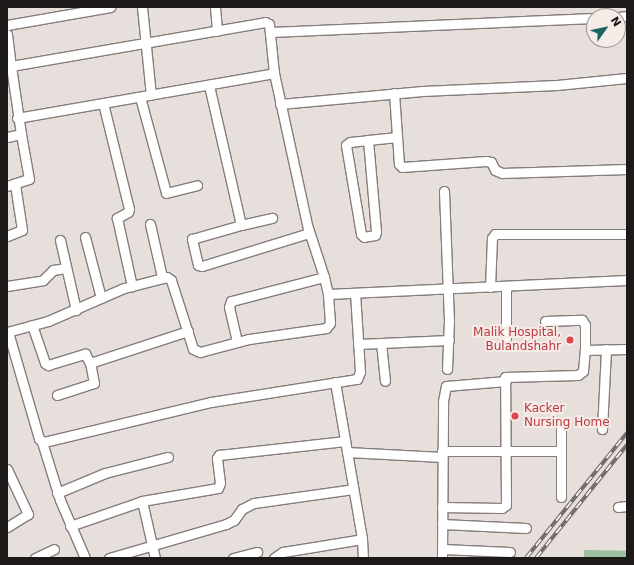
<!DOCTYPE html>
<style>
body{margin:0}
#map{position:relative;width:634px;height:565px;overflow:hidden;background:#e7dfdb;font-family:"DejaVu Sans",sans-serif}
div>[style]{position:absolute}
.green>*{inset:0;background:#9cbfa1;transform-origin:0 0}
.roads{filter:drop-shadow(1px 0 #857d7a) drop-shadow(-1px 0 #857d7a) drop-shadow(0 1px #857d7a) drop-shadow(0 -1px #857d7a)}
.minor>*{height:9px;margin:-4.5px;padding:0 4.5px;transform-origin:4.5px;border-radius:4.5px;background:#fff}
.rail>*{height:4px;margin-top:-2px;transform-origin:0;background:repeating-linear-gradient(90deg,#f5ece8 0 8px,#696462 0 16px);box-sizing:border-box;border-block:1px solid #696462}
.dots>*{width:11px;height:11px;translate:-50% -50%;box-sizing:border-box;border:2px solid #f5ece8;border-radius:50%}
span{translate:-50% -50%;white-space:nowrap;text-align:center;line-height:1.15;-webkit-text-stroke:4px #f5ece8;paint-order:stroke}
.health-label{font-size:12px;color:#be3a42}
.right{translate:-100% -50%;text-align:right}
.left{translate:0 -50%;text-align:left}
.frame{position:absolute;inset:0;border:8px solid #1c1918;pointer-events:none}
.north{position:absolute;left:586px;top:8px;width:40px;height:40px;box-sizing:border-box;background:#f5ece8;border:1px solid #9e9895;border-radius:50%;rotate:57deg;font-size:11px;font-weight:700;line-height:16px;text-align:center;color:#1c1918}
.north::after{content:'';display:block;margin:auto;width:14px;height:18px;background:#1a655d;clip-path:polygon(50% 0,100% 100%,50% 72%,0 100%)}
</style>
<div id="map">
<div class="green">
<i style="left:584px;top:550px;width:43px;height:8px;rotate:1deg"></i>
</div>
<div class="roads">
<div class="minor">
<i style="left:142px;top:7px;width:88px;rotate:84.2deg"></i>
<i style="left:215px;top:7px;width:24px;rotate:85deg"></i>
<i style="left:618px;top:17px;width:9px;rotate:-6deg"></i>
<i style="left:7px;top:25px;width:105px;rotate:-9.9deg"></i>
<i style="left:271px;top:32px;width:323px;rotate:-2.5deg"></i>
<i style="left:7px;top:34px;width:32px;rotate:83deg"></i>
<i style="left:11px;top:66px;width:258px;rotate:-9.8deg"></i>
<i style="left:265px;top:22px;width:4px;rotate:27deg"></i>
<i style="left:269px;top:24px;width:49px;rotate:84.2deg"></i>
<i style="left:274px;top:73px;width:164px;rotate:77.7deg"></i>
<i style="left:309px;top:233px;width:112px;rotate:162.9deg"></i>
<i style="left:202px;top:266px;width:4px;rotate:-166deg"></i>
<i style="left:198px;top:265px;width:27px;rotate:-103deg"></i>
<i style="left:192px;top:239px;width:51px;rotate:-15.9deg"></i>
<i style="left:241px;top:225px;width:144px;rotate:-102.9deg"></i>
<i style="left:394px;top:93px;width:71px;rotate:86deg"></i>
<i style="left:399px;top:164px;width:4px;rotate:45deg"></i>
<i style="left:402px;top:167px;width:84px;rotate:-4.1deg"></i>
<i style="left:486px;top:161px;width:5px;rotate:11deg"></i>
<i style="left:491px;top:162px;width:9px;rotate:63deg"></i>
<i style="left:495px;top:170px;width:8px;rotate:23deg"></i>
<i style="left:502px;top:173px;width:125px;rotate:-1.8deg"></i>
<i style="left:140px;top:97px;width:99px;rotate:74.8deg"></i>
<i style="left:166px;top:193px;width:32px;rotate:-14deg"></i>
<i style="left:103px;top:103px;width:109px;rotate:76.2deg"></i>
<i style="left:129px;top:209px;width:3px;rotate:108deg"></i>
<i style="left:128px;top:212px;width:13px;rotate:151deg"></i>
<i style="left:117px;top:218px;width:70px;rotate:77.6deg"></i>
<i style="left:280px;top:104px;width:143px;rotate:-5.2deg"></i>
<i style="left:422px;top:91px;width:135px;rotate:-2.5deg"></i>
<i style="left:557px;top:85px;width:70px;rotate:-5.7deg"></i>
<i style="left:17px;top:118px;width:261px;rotate:-9.9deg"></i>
<i style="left:7px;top:137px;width:14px;rotate:-12deg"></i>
<i style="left:21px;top:134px;width:69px;rotate:-98.4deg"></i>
<i style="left:368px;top:140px;width:92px;rotate:85deg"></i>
<i style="left:376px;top:232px;width:3px;rotate:108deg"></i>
<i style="left:375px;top:235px;width:11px;rotate:170deg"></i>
<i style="left:364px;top:237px;width:4px;rotate:-135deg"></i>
<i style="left:361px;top:234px;width:90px;rotate:-99.6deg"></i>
<i style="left:346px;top:145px;width:5px;rotate:-37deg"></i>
<i style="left:350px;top:142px;width:18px;rotate:-6deg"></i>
<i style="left:368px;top:140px;width:29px;rotate:-6deg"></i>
<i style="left:7px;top:186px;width:23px;rotate:-18deg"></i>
<i style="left:29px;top:179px;width:46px;rotate:-100.1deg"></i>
<i style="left:444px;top:191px;width:129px;rotate:87.8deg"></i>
<i style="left:449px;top:320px;width:49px;rotate:92.3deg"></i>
<i style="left:150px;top:224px;width:54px;rotate:77.2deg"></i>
<i style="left:241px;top:225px;width:32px;rotate:-13deg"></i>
<i style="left:308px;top:228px;width:52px;rotate:71.9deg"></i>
<i style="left:7px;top:236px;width:16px;rotate:-22deg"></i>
<i style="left:22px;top:230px;width:47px;rotate:-98.7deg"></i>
<i style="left:85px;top:237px;width:63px;rotate:75.3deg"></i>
<i style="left:60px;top:240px;width:72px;rotate:77.1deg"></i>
<i style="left:7px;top:286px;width:36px;rotate:-9deg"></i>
<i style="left:43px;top:280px;width:14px;rotate:-45deg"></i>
<i style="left:53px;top:270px;width:13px;rotate:-9deg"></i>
<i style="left:506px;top:286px;width:53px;rotate:90deg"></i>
<i style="left:490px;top:287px;width:49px;rotate:-87.7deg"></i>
<i style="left:492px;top:238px;width:5px;rotate:-53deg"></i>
<i style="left:495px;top:234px;width:132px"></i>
<i style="left:328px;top:294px;width:299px;rotate:-2.7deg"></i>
<i style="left:545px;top:321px;width:37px;rotate:-2deg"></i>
<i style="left:582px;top:320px;width:6px;rotate:59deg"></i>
<i style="left:585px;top:325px;width:25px;rotate:90deg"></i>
<i style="left:32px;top:325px;width:40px;rotate:71.1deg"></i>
<i style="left:45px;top:363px;width:4px;rotate:34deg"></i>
<i style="left:48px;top:365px;width:39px;rotate:-17deg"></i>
<i style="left:85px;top:354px;width:10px;rotate:61deg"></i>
<i style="left:90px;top:363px;width:103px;rotate:-18.1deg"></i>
<i style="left:7px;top:332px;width:42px;rotate:-15deg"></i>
<i style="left:48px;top:321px;width:83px;rotate:-23.5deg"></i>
<i style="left:124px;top:288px;width:44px;rotate:-14.3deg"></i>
<i style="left:167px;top:277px;width:5px;rotate:37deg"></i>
<i style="left:171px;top:280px;width:72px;rotate:72.3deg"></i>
<i style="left:193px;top:349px;width:8px;rotate:23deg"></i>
<i style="left:200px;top:352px;width:51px;rotate:-14.9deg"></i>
<i style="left:249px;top:339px;width:78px;rotate:-8.1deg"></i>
<i style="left:326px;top:328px;width:6px;rotate:-51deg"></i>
<i style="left:330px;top:323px;width:29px;rotate:-94deg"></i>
<i style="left:328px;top:294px;width:17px;rotate:-103deg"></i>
<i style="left:324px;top:277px;width:96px;rotate:165.5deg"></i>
<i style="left:231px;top:301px;width:6px;rotate:108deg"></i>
<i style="left:229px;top:307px;width:36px;rotate:77deg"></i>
<i style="left:8px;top:332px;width:111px;rotate:73.8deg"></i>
<i style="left:39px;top:439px;width:6px;rotate:31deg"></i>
<i style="left:44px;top:442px;width:172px;rotate:-13.5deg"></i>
<i style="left:211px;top:402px;width:148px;rotate:-9deg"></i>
<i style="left:357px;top:379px;width:8px;rotate:-67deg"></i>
<i style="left:360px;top:372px;width:79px;rotate:-93.6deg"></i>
<i style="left:381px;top:343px;width:38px;rotate:84deg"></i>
<i style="left:358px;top:344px;width:91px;rotate:-2.5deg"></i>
<i style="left:335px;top:382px;width:159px;rotate:80.2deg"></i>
<i style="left:362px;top:539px;width:19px;rotate:87deg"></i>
<i style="left:57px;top:395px;width:39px;rotate:-18deg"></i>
<i style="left:94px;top:383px;width:20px;rotate:-101deg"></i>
<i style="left:602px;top:429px;width:80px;rotate:-87.1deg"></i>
<i style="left:42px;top:442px;width:61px;rotate:72.8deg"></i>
<i style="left:60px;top:500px;width:63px;rotate:66.7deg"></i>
<i style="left:442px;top:451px;width:119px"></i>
<i style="left:561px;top:451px;width:26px;rotate:-90deg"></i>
<i style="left:561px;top:451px;width:46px;rotate:90deg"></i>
<i style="left:347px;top:452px;width:95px;rotate:3deg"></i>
<i style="left:7px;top:469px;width:50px;rotate:65deg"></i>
<i style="left:28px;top:514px;width:25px;rotate:148deg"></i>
<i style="left:57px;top:493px;width:52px;rotate:-22.6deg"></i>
<i style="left:105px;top:473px;width:65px;rotate:-14.3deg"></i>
<i style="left:142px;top:501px;width:58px;rotate:77.2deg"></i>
<i style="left:442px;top:507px;width:60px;rotate:1deg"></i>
<i style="left:502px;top:508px;width:5px;rotate:-37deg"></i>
<i style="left:506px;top:505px;width:128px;rotate:-90.4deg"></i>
<i style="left:505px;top:377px;width:73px;rotate:-1.6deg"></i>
<i style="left:578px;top:375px;width:6px;rotate:-39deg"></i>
<i style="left:583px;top:371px;width:21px;rotate:-85deg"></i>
<i style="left:585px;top:350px;width:42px;rotate:-1.4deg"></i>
<i style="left:618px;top:507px;width:9px;rotate:-6deg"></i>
<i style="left:442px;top:524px;width:84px;rotate:2.7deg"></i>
<i style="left:70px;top:526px;width:76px;rotate:-19.1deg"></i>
<i style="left:142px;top:501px;width:77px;rotate:-9.7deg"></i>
<i style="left:218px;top:488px;width:5px;rotate:-68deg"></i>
<i style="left:220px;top:483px;width:25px;rotate:-97deg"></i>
<i style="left:217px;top:458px;width:4px;rotate:-56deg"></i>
<i style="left:219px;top:455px;width:127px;rotate:-6.3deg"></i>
<i style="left:442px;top:549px;width:68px;rotate:2.5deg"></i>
<i style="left:35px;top:558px;width:21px;rotate:-25deg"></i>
<i style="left:109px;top:558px;width:122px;rotate:-16.2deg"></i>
<i style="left:226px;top:524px;width:9px;rotate:-27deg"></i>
<i style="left:234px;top:520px;width:14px;rotate:-54deg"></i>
<i style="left:242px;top:509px;width:13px;rotate:-27deg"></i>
<i style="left:254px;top:503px;width:100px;rotate:-8deg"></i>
<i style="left:233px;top:558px;width:25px;rotate:-14deg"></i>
<i style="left:274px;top:558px;width:11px;rotate:-34deg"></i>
<i style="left:283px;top:552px;width:80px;rotate:-9.3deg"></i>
<i style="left:442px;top:558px;width:157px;rotate:-89.6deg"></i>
<i style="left:443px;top:401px;width:15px;rotate:-79deg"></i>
<i style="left:446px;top:386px;width:60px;rotate:-4.8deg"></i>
</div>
</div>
<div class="rail">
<i style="left:526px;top:558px;width:161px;rotate:-51.1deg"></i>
<i style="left:536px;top:558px;width:145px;rotate:-51.2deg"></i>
</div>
<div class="dots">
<i style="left:570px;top:340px;background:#e0444e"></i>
<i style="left:515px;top:416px;background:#e0444e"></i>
</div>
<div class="health-label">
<span class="right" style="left:561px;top:340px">Malik Hospital,<br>Bulandshahr</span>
<span class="left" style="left:524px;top:416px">Kacker<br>Nursing Home</span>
</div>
<div class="frame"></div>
<div class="north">N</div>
</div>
